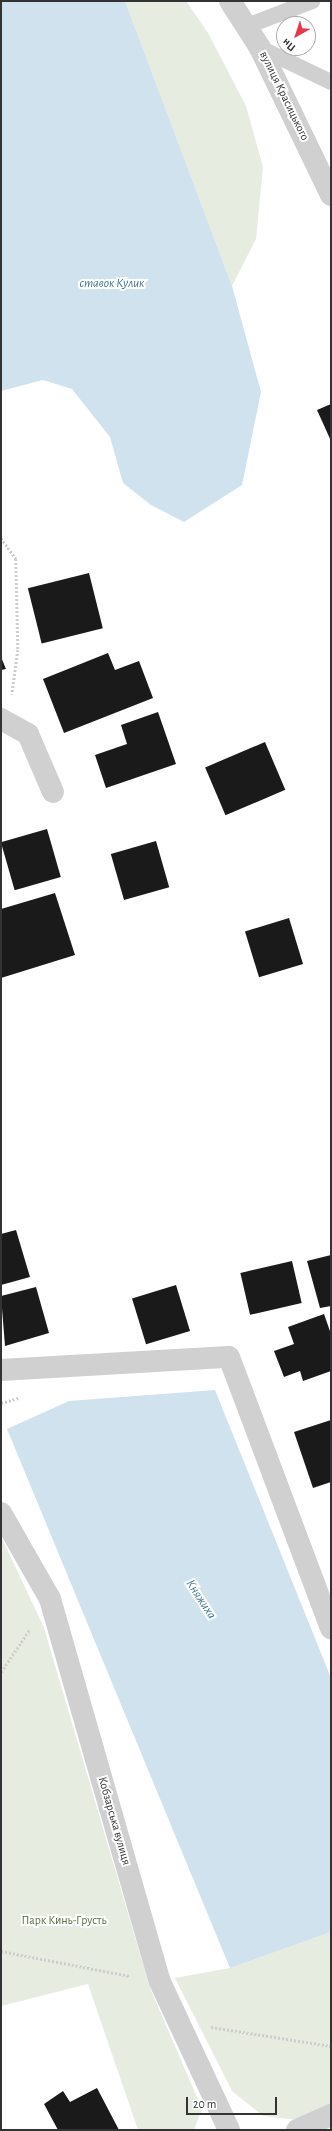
<!DOCTYPE html>
<meta charset="utf-8">
<style>
body{margin:0}
#map{position:relative;width:332px;height:2131px;overflow:hidden;background:#fff;font-family:"Alegreya Sans",sans-serif}
div>[style]{position:absolute}
.green>*{inset:0;background:#e6ecdf}
.water>*{inset:0;background:#cfe2ee}
.building>*{inset:0;background:#1a1a1a;transform-origin:0 0}
.path>*{height:2.5px;margin-top:-1.25px;transform-origin:0;background:repeating-linear-gradient(90deg,#cdcdcd 0 2px,transparent 0 4px)}
.service>*{height:16px;margin:-8px;padding:0 8px;transform-origin:8px;border-radius:8px;background:#d0d0d0}
.minor>*{height:22px;margin:-11px;padding:0 11px;transform-origin:11px;border-radius:11px;background:#d0d0d0}
span{translate:-50% -50%;white-space:nowrap;text-align:center;line-height:1.15;-webkit-text-stroke:4px #fff;paint-order:stroke}
.street-label{font-size:12px;color:#333}
.park-label{font-size:12px;color:#56703f}
.water-label{font-size:13px;color:#3f7597;font-style:italic}
.frame{position:absolute;inset:0;border:2px solid #333;pointer-events:none}
.north{position:absolute;left:276px;top:16px;width:40px;height:40px;box-sizing:border-box;background:#fff;border:1px solid #adadad;border-radius:50%;rotate:219deg;font-size:11px;font-weight:700;line-height:16px;text-align:center;color:#333}
.north::after{content:'';display:block;margin:auto;width:14px;height:18px;background:#e63946;clip-path:polygon(50% 0,100% 100%,50% 72%,0 100%)}
.scale{position:absolute;left:186px;top:2097px;width:91px;height:18px;box-sizing:border-box;border:2px solid #333;border-top:0;padding-left:5px;font-size:12px;line-height:14px;white-space:nowrap;color:#333;-webkit-text-stroke:3px #fff;paint-order:stroke}
</style>
<div id="map">
<div class="green">
<i style="clip-path:polygon(125px 1px,186px 1px,208px 33px,246px 106px,263px 167px,256px 239px,232px 286px)"></i>
<i style="clip-path:polygon(1px 1536px,44px 1628px,150px 1988px,202px 2109px,194px 2130px,138px 2130px,88px 1984px,1px 2006px)"></i>
<i style="clip-path:polygon(331px 1932px,331px 2105px,297px 2120px,263px 2116px,232px 2091px,175px 1978px,230px 1968px)"></i>
</div>
<div class="water">
<i style="clip-path:polygon(1px 1px,125px 1px,232px 286px,261px 392px,242px 485px,184px 522px,151px 505px,123px 483px,110px 437px,72px 389px,43px 380px,1px 391px)"></i>
<i style="clip-path:polygon(215px 1390px,331px 1678px,331px 1932px,230px 1968px,7px 1429px,69px 1401px)"></i>
</div>
<div class="building">
<i style="clip-path:polygon(331px 404px,331px 441px,317px 410px)"></i>
<i style="left:89px;top:573px;width:57px;height:63px;rotate:76deg"></i>
<i style="clip-path:polygon(108px 653px,115px 670px,139px 661px,153px 698px,64px 733px,43px 679px)"></i>
<i style="clip-path:polygon(1px 657px,6px 669px,1px 670px)"></i>
<i style="clip-path:polygon(158px 712px,176px 764px,106px 788px,95px 755px,127px 744px,121px 725px)"></i>
<i style="left:265px;top:742px;width:52px;height:65px;rotate:67deg"></i>
<i style="left:47px;top:829px;width:50px;height:48px;rotate:74deg"></i>
<i style="left:156px;top:841px;width:48px;height:47px;rotate:74deg"></i>
<i style="clip-path:polygon(55px 893px,75px 955px,1px 978px,1px 909px)"></i>
<i style="left:289px;top:918px;width:48px;height:46px;rotate:73deg"></i>
<i style="clip-path:polygon(16px 1230px,30px 1277px,1px 1285px,1px 1234px)"></i>
<i style="clip-path:polygon(331px 1255px,331px 1306px,320px 1308px,307px 1261px)"></i>
<i style="left:292px;top:1261px;width:43px;height:53px;rotate:77deg"></i>
<i style="left:176px;top:1285px;width:48px;height:46px;rotate:73deg"></i>
<i style="clip-path:polygon(36px 1287px,49px 1333px,5px 1346px,1px 1296px)"></i>
<i style="clip-path:polygon(324px 1314px,331px 1334px,331px 1371px,303px 1381px,300px 1371px,284px 1377px,274px 1351px,294px 1344px,288px 1327px)"></i>
<i style="clip-path:polygon(331px 1420px,331px 1482px,313px 1488px,294px 1432px)"></i>
<i style="clip-path:polygon(97px 2088px,119px 2130px,58px 2130px,44px 2104px,63px 2091px,70px 2102px)"></i>
</div>
<div class="path">
<i style="left:1px;top:538px;width:26px;rotate:54deg"></i>
<i style="left:16px;top:559px;width:91px;rotate:88.7deg"></i>
<i style="left:18px;top:650px;width:45px;rotate:97.6deg"></i>
<i style="left:1px;top:1403px;width:18px;rotate:-16deg"></i>
<i style="left:1px;top:1672px;width:52px;rotate:-56deg"></i>
<i style="left:1px;top:1951px;width:131px;rotate:11deg"></i>
<i style="left:211px;top:2027px;width:121px;rotate:9deg"></i>
</div>
<div class="service">
<i style="left:247px;top:26px;width:70px;rotate:-21deg"></i>
<i style="left:260px;top:48px;width:79px;rotate:25.6deg"></i>
</div>
<div class="minor">
<i style="left:230px;top:1px;width:56px;rotate:57.4deg"></i>
<i style="left:260px;top:48px;width:163px;rotate:64.2deg"></i>
<i style="left:1px;top:719px;width:31px;rotate:29deg"></i>
<i style="left:28px;top:734px;width:63px;rotate:66.7deg"></i>
<i style="left:1px;top:1370px;width:228px;rotate:-3.3deg"></i>
<i style="left:229px;top:1357px;width:290px;rotate:69.4deg"></i>
<i style="left:1px;top:1513px;width:99px;rotate:60.3deg"></i>
<i style="left:50px;top:1599px;width:398px;rotate:74deg"></i>
<i style="left:160px;top:1982px;width:163px;rotate:65deg"></i>
<i style="left:297px;top:2130px;width:37px;rotate:-24deg"></i>
</div>
<div class="street-label">
<span style="left:284px;top:96px;rotate:64deg">вулиця Красицького</span>
<span style="left:114px;top:1821px;rotate:74deg">Кобзарська вулиця</span>
</div>
<div class="park-label">
<span style="left:64px;top:1921px">Парк Кинь-Грусть</span>
</div>
<div class="water-label">
<span style="left:112px;top:284px">ставок Кулик</span>
<span style="left:200px;top:1600px;rotate:57deg">Княжиха</span>
</div>
<div class="frame"></div>
<div class="north">Пн</div>
<div class="scale">20 m</div>
</div>
